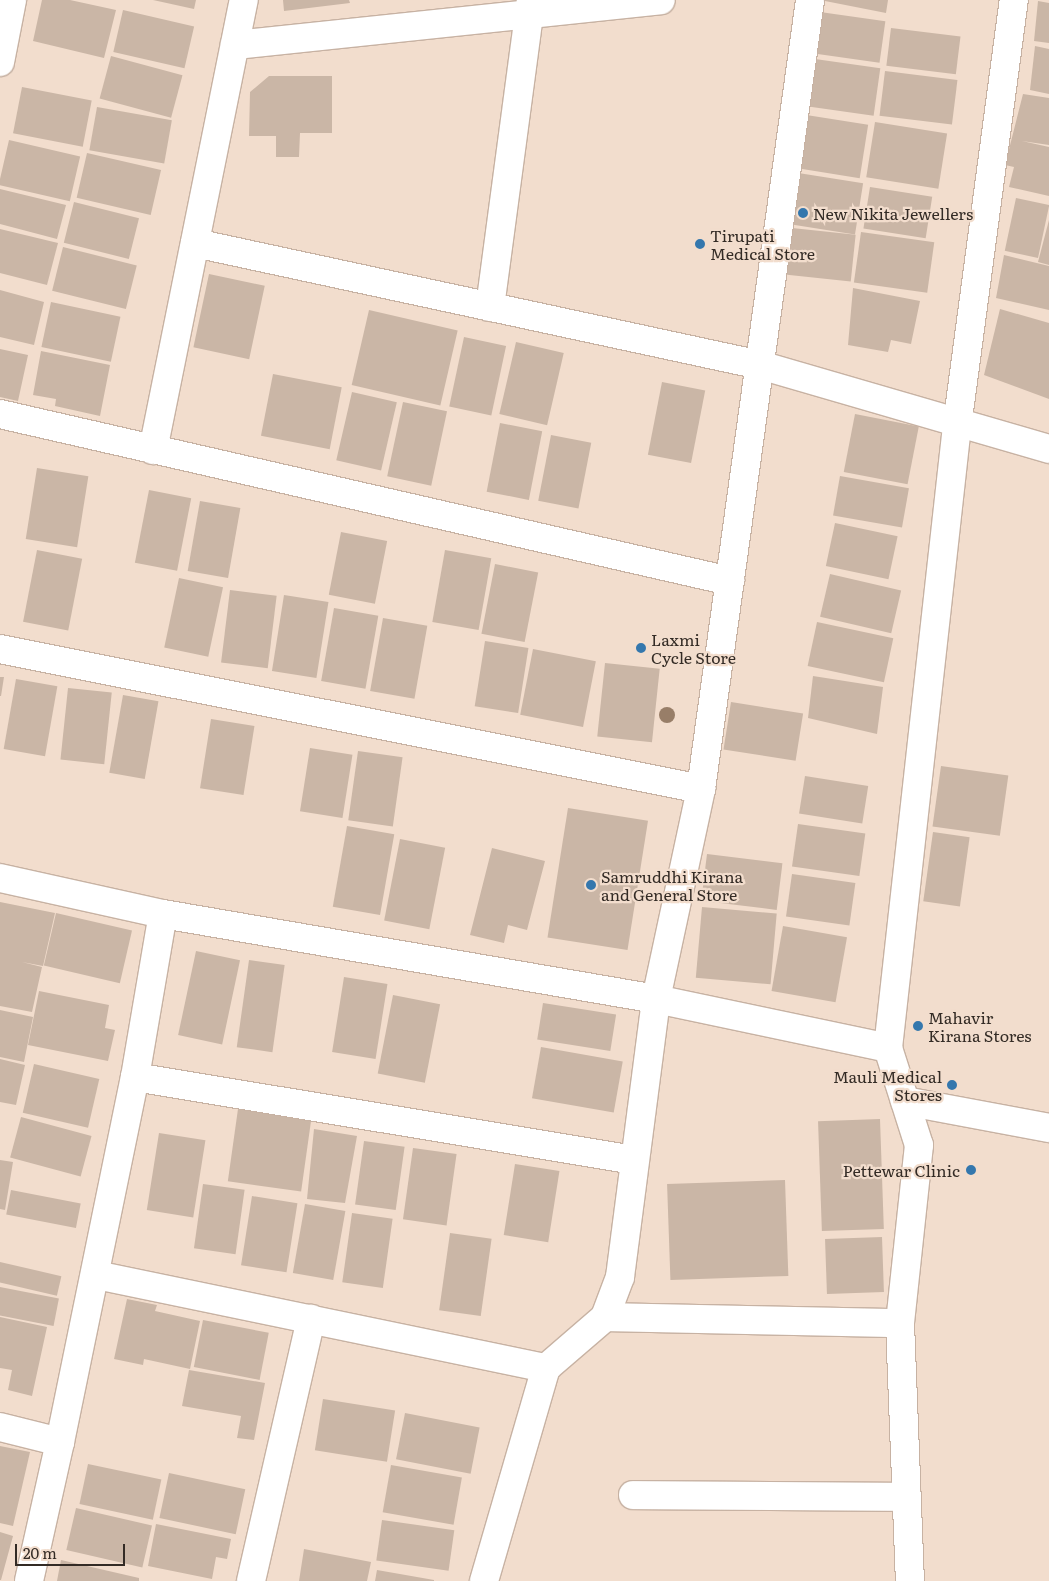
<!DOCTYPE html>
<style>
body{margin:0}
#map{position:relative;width:1049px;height:1581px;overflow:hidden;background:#f2ddcd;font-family:Literata,serif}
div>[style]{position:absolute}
.building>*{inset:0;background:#cab6a6;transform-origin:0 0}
.roads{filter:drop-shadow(1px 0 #c7b2a3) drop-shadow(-1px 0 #c7b2a3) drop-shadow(0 1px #c7b2a3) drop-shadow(0 -1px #c7b2a3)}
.minor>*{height:28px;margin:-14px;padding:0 14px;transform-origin:14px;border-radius:14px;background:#fff}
.trees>*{width:16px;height:16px;margin:-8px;border-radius:50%;background:#987e68}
.dots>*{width:14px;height:14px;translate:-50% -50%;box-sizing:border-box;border:2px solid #f2ddcd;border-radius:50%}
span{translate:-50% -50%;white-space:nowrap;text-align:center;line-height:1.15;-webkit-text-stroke:4.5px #f2ddcd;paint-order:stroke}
.poi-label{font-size:16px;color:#332b25}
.left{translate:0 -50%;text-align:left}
.right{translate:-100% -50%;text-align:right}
.scale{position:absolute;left:15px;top:1544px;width:110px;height:22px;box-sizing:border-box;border:2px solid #332b25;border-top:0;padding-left:6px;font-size:15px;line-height:18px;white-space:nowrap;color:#332b25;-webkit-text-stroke:4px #f2ddcd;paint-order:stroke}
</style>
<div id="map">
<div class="building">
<i style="clip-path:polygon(42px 0,70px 0,116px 10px,104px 58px,33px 41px)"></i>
<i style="clip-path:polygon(153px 0,196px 0,194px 9px)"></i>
<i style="clip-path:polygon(283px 0,349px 0,350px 3px,284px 11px)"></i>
<i style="clip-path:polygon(820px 0,888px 0,886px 13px)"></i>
<i style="clip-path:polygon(1038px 1px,1049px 3px,1049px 43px,1034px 41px)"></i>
<i style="left:123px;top:10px;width:73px;height:43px;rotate:13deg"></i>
<i style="left:820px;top:12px;width:66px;height:42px;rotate:8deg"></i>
<i style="left:891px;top:28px;width:70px;height:38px;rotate:7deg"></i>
<i style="clip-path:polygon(1035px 46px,1049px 49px,1049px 94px,1030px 90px)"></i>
<i style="left:111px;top:56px;width:74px;height:44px;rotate:15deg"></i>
<i style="left:808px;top:58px;width:73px;height:48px;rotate:8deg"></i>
<i style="left:885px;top:71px;width:73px;height:45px;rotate:7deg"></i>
<i style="clip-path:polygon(269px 76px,332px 76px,332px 133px,300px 133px,299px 157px,276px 157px,276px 136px,249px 136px,250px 92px)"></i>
<i style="left:22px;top:87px;width:71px;height:47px;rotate:11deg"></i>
<i style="clip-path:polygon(1023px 94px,1049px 98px,1049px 145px,1022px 141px,1049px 147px,1049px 196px,1009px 187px,1014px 167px,1005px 165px)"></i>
<i style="left:97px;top:107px;width:76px;height:44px;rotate:10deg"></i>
<i style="left:800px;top:114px;width:69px;height:54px;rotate:9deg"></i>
<i style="left:875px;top:122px;width:73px;height:56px;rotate:9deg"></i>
<i style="left:9px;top:140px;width:73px;height:46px;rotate:13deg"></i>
<i style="left:87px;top:153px;width:76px;height:46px;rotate:13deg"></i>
<i style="left:792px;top:172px;width:72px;height:52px;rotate:9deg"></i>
<i style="left:870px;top:187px;width:63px;height:42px;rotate:9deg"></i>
<i style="clip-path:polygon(0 189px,66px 205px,57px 239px,0 224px)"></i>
<i style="left:1016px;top:198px;width:34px;height:54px;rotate:12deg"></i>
<i style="left:74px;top:202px;width:67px;height:42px;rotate:14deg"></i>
<i style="clip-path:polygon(1049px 220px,1049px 265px,1038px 262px)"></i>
<i style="left:792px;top:228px;width:64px;height:47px;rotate:6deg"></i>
<i style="clip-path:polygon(0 229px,58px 243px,47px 285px,0 273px)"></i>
<i style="left:861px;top:232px;width:74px;height:51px;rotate:8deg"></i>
<i style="left:63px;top:247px;width:76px;height:45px;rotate:14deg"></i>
<i style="clip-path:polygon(1004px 255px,1049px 266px,1049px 310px,996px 298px)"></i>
<i style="left:209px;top:274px;width:57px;height:75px;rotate:12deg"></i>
<i style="clip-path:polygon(853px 288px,920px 301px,911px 344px,891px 340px,888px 352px,848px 345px)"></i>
<i style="clip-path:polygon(0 290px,44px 302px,34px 345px,0 337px)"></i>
<i style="left:51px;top:302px;width:71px;height:46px;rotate:12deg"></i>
<i style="clip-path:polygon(1000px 309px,1049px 323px,1049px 399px,984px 375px)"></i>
<i style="left:369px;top:310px;width:91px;height:77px;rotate:13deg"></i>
<i style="left:464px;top:337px;width:43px;height:71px;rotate:12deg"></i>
<i style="left:516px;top:342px;width:49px;height:74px;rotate:13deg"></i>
<i style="clip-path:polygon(0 349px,28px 355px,18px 401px,0 397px)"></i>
<i style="clip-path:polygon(41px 351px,110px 365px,100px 416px,55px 406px,56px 399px,33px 395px)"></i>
<i style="left:273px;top:374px;width:70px;height:63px;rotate:11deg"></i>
<i style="left:662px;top:382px;width:44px;height:74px;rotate:11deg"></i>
<i style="left:352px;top:392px;width:46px;height:70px;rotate:13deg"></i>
<i style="left:403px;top:402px;width:45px;height:76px;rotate:12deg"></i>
<i style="left:855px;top:414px;width:65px;height:59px;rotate:11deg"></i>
<i style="left:500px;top:423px;width:43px;height:70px;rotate:11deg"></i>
<i style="left:551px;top:435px;width:41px;height:67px;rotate:11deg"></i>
<i style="left:37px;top:468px;width:52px;height:72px;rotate:9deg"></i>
<i style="left:840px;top:476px;width:70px;height:40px;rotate:10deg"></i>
<i style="left:149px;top:490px;width:43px;height:74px;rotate:11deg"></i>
<i style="left:200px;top:501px;width:41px;height:71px;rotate:10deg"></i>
<i style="left:835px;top:523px;width:64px;height:44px;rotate:12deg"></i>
<i style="left:341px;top:532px;width:47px;height:64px;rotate:11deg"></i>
<i style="left:37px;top:550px;width:46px;height:73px;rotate:11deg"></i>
<i style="left:445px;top:550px;width:47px;height:73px;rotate:10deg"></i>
<i style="left:495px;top:564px;width:44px;height:71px;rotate:11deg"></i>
<i style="left:830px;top:574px;width:73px;height:44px;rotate:13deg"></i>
<i style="left:179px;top:578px;width:45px;height:71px;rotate:12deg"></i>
<i style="left:230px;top:590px;width:47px;height:73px;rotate:7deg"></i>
<i style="left:284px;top:595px;width:45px;height:77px;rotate:9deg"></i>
<i style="left:334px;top:608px;width:45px;height:74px;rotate:10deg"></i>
<i style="left:383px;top:618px;width:45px;height:74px;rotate:10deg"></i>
<i style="left:817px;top:622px;width:78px;height:45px;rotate:12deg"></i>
<i style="left:485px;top:641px;width:44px;height:66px;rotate:9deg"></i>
<i style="left:533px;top:649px;width:64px;height:67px;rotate:11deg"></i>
<i style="left:605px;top:663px;width:55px;height:74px;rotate:6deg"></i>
<i style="clip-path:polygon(813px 676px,883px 687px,877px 734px,808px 718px)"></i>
<i style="clip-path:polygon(0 677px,4px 677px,1px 696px,0 696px)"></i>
<i style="left:16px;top:679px;width:42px;height:71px;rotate:10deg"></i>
<i style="left:68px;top:688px;width:44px;height:72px;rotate:6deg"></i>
<i style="left:123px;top:695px;width:36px;height:79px;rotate:10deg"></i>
<i style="left:731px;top:702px;width:73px;height:48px;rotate:9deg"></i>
<i style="left:211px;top:719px;width:44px;height:70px;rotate:9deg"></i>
<i style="left:310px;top:748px;width:43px;height:64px;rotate:9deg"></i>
<i style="left:358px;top:751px;width:45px;height:70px;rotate:8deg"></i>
<i style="left:941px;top:766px;width:68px;height:61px;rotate:8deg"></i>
<i style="left:805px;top:776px;width:64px;height:38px;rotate:9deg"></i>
<i style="left:568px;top:808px;width:81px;height:131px;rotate:9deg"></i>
<i style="left:798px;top:824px;width:68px;height:43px;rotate:8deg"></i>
<i style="left:347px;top:826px;width:48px;height:82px;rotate:10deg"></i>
<i style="left:933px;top:832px;width:37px;height:70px;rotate:8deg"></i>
<i style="left:400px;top:839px;width:46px;height:83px;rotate:11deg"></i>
<i style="clip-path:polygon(492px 848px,545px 861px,527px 930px,508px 925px,504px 943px,470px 935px)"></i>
<i style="left:707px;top:854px;width:76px;height:47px;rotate:7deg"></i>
<i style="left:792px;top:874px;width:64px;height:43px;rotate:8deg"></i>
<i style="clip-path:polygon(0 902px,55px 913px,43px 966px,22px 962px,42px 967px,32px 1012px,0 1006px)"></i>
<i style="left:702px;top:907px;width:75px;height:71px;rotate:5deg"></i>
<i style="left:56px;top:913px;width:78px;height:54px;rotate:13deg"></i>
<i style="left:783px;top:926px;width:65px;height:66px;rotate:10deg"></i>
<i style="left:196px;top:951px;width:45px;height:86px;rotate:12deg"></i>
<i style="left:249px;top:960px;width:36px;height:88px;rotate:8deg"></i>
<i style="left:344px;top:977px;width:44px;height:76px;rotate:9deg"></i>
<i style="clip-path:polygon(39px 991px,109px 1005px,105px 1028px,115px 1030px,108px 1061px,28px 1045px)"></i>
<i style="left:393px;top:995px;width:48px;height:80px;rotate:11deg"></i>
<i style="left:543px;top:1003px;width:74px;height:37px;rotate:9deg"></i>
<i style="clip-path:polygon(0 1010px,33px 1017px,24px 1062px,0 1057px)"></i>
<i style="left:541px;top:1047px;width:83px;height:52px;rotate:10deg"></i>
<i style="clip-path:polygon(0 1059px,25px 1065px,16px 1105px,0 1102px)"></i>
<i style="left:34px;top:1064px;width:67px;height:50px;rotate:13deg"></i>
<i style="left:238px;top:1109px;width:74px;height:73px;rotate:8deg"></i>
<i style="left:21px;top:1117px;width:73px;height:42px;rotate:15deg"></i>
<i style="left:880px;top:1119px;width:110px;height:62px;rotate:88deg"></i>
<i style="clip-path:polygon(314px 1129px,357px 1136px,345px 1203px,307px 1199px)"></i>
<i style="left:159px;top:1133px;width:47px;height:78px;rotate:9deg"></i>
<i style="left:364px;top:1141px;width:41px;height:64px;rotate:8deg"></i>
<i style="left:413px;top:1148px;width:44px;height:72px;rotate:8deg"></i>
<i style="clip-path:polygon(0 1160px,13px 1162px,5px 1210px,0 1209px)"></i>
<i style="left:515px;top:1164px;width:45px;height:72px;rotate:9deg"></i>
<i style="left:785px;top:1180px;width:96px;height:118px;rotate:88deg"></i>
<i style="left:203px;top:1184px;width:42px;height:65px;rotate:8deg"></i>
<i style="left:11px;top:1190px;width:71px;height:25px;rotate:11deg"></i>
<i style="left:252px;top:1196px;width:46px;height:70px;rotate:9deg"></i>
<i style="left:305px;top:1204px;width:41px;height:70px;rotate:10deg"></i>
<i style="left:352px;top:1213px;width:41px;height:70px;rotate:8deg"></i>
<i style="left:450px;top:1233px;width:42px;height:78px;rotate:8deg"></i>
<i style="left:882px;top:1237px;width:55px;height:57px;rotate:88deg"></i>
<i style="left:0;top:1262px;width:63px;height:20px;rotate:13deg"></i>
<i style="left:0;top:1287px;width:60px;height:28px;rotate:11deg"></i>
<i style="clip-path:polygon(127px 1299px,157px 1305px,155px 1311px,200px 1321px,190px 1369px,144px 1359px,143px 1365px,114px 1359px)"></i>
<i style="clip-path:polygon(0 1317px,47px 1327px,32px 1396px,8px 1390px,12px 1370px,0 1368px)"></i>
<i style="left:203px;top:1320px;width:67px;height:48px;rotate:11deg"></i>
<i style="clip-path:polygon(189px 1370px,265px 1383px,254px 1440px,237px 1438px,241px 1416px,182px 1406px)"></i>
<i style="left:323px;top:1399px;width:73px;height:52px;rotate:9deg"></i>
<i style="left:405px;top:1413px;width:76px;height:47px;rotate:11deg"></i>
<i style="clip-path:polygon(0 1446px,30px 1452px,13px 1526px,0 1523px)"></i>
<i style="left:88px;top:1464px;width:75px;height:41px;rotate:12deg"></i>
<i style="left:391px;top:1465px;width:72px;height:48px;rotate:10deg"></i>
<i style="left:169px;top:1473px;width:78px;height:46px;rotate:12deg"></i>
<i style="left:76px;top:1508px;width:78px;height:43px;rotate:13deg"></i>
<i style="left:382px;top:1520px;width:73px;height:41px;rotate:8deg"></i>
<i style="clip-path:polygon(156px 1524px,231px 1539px,227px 1559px,216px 1557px,212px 1579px,148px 1566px)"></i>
<i style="clip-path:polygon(0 1532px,13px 1536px,1px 1580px,0 1580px)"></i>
<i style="clip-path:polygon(304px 1549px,371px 1562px,367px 1581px,299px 1581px)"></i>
<i style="clip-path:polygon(61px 1560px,139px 1578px,139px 1581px,57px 1581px)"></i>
<i style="clip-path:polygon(377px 1570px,434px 1580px,434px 1581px,375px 1581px)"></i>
</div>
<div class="roads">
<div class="minor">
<i style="left:235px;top:45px;width:428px;rotate:-6deg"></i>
<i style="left:0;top:62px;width:63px;rotate:-79deg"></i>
<i style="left:195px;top:243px;width:578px;rotate:12.18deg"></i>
<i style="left:760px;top:365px;width:301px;rotate:16.2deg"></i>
<i style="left:490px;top:307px;width:310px;rotate:-82.4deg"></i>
<i style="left:0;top:414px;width:749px;rotate:12.89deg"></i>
<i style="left:153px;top:450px;width:459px;rotate:-78.6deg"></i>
<i style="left:0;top:649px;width:715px;rotate:11.29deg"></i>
<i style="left:0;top:878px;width:167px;rotate:12.5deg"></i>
<i style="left:163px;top:914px;width:500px;rotate:9.78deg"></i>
<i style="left:656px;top:999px;width:237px;rotate:11.9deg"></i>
<i style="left:888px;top:1048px;width:626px;rotate:-83.67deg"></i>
<i style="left:957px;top:426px;width:430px;rotate:-82.4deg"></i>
<i style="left:888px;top:1048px;width:102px;rotate:72.3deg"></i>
<i style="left:919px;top:1145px;width:179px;rotate:96.1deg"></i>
<i style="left:900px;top:1323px;width:258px;rotate:87.8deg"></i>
<i style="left:135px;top:1077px;width:506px;rotate:9.44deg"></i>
<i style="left:905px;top:1101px;width:147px;rotate:10.6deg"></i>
<i style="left:96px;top:1275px;width:460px;rotate:11.7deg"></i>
<i style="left:605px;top:1317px;width:295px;rotate:1.2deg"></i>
<i style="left:0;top:1427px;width:62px;rotate:14deg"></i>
<i style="left:60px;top:1442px;width:142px;rotate:102.6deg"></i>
<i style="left:60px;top:1442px;width:373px;rotate:-78.4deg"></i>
<i style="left:135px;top:1077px;width:165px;rotate:-80.3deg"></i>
<i style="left:633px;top:1495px;width:274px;rotate:0.4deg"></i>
<i style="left:251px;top:1581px;width:269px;rotate:-77.1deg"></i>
<i style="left:484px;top:1581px;width:222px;rotate:-73.8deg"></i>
<i style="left:546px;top:1368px;width:78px;rotate:-40.8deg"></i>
<i style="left:605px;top:1317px;width:43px;rotate:-69.4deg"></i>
<i style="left:620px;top:1277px;width:280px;rotate:-82.6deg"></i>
<i style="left:656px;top:999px;width:215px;rotate:-77.9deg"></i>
<i style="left:701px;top:789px;width:796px;rotate:-82.13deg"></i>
</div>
</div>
<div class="trees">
<i style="left:667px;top:715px"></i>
</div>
<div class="dots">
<i style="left:803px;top:213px;background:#3477ad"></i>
<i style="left:700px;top:244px;background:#3477ad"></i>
<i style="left:641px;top:648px;background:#3477ad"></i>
<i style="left:591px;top:885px;background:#3477ad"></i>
<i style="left:918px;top:1026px;background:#3477ad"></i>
<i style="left:952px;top:1085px;background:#3477ad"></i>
<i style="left:971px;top:1170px;background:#3477ad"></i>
</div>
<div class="poi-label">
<span class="left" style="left:813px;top:213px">New Nikita Jewellers</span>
<span class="left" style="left:710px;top:244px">Tirupati<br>Medical Store</span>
<span class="left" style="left:651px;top:648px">Laxmi<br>Cycle Store</span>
<span class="left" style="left:601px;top:885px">Samruddhi Kirana<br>and General Store</span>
<span class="left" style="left:928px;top:1026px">Mahavir<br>Kirana Stores</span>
<span class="right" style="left:942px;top:1085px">Mauli Medical<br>Stores</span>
<span class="right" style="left:960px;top:1170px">Pettewar Clinic</span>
</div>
<div class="scale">20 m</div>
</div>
